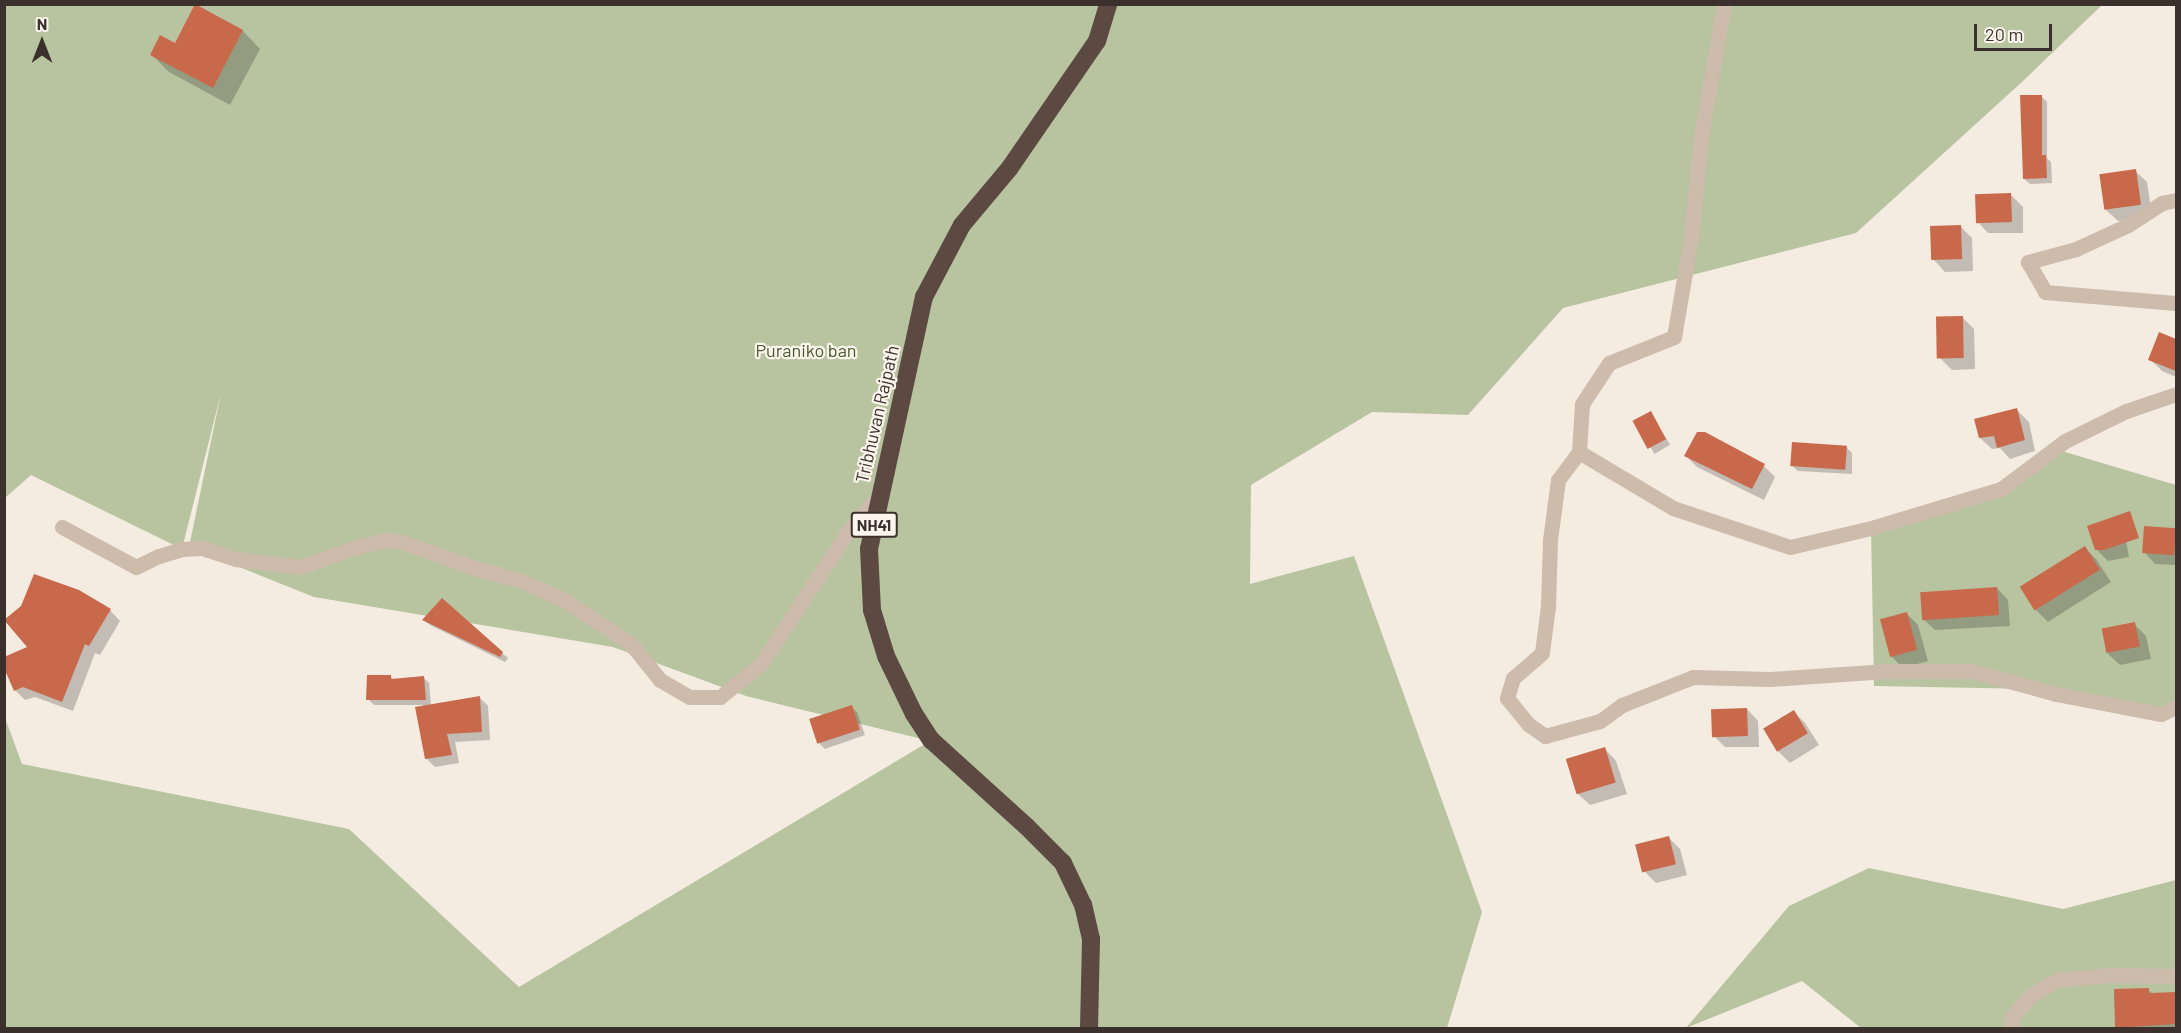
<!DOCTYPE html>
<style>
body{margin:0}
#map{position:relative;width:2181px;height:1033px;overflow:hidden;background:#f4ebe1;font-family:Barlow,sans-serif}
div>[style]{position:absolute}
.green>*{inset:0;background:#b8c4a0}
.shadow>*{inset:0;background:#0003;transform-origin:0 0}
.building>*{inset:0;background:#c8694b;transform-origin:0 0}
.street>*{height:15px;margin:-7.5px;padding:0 7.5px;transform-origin:7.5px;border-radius:7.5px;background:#cdbbac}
.highway>*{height:18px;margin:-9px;padding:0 9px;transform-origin:9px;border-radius:9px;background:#5c4a42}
span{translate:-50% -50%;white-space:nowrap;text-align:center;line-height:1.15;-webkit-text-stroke:4.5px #fbf5ee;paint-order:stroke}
.shield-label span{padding:2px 4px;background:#fbf5ee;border:2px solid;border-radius:4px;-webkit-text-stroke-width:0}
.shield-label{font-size:16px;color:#3b302b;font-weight:700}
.park-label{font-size:18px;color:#4a5a2e}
.street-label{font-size:18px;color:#3b302b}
.frame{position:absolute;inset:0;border:6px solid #3b302b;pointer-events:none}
.north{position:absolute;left:12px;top:12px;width:60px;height:60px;-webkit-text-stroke:4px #fbf5ee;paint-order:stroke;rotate:0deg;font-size:16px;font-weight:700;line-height:24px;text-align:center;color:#3b302b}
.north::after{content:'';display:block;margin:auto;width:21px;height:27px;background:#3b302b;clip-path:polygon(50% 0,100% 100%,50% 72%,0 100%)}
.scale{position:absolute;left:1974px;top:24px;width:78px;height:27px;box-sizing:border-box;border:3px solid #3b302b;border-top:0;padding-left:8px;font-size:18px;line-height:21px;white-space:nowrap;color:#3b302b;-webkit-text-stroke:4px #fbf5ee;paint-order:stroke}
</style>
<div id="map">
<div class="green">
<i style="clip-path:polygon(5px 5px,2102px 5px,2023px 81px,1856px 233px,1563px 308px,1468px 415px,1372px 412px,1251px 485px,1250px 584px,1354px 556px,1482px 912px,1447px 1028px,5px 1028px,4px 715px,22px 764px,349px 829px,519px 987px,930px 741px,746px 696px,613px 647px,314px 597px,189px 547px,221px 393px,182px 549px,31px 475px,5px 498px)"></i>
<i style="clip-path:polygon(2055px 449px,2176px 485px,2176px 713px,2040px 689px,1874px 686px,1871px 528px,2001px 489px)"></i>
<i style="clip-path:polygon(1869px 868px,2063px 909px,2176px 880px,2176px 1028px,1861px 1028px,1802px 981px,1686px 1028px,1789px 906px)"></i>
</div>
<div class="shadow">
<i style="clip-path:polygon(196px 6px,243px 31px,260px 49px,230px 105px,169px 72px,151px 54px,176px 45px)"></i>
<i style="clip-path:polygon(2041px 96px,2047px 102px,2047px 158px,2051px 162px,2052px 183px,2030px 184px,2024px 179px)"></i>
<i style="clip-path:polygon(2135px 171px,2147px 182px,2152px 216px,2118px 221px,2106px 210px)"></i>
<i style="clip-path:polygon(2011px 195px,2023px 207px,2023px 233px,1988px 233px,1977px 221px)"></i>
<i style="clip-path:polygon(1960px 226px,1972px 238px,1973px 271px,1945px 272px,1934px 260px)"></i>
<i style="clip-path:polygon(1962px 317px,1974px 329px,1975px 369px,1952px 370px,1940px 358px)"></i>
<i style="clip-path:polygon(2160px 334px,2176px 340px,2176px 377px,2162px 371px,2150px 359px)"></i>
<i style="clip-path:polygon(2017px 410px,2029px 422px,2035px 451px,2010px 459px,2000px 448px,1992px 449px,1980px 438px)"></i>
<i style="left:1651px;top:413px;width:37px;height:18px;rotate:59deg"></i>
<i style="clip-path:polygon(1846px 447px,1852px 453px,1852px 474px,1798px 471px,1792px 466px)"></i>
<i style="clip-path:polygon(1686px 456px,1764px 466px,1775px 477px,1764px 500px,1697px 467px)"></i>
<i style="clip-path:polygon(2145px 528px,2176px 530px,2176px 565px,2155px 564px,2144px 552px)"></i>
<i style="clip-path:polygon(2124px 530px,2129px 557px,2108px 561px,2096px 549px)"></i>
<i style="clip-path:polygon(2085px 548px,2096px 559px,2111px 582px,2048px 622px,2036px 610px)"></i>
<i style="clip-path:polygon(1997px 588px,2008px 600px,2010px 626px,1935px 630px,1923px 619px)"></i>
<i style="clip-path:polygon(110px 610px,120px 621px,100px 655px,95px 653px,73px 711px,35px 697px,25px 700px,15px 690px)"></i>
<i style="clip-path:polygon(1906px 613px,1918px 625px,1928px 661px,1903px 668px,1891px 656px)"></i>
<i style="clip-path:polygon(424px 620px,502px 653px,508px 658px,505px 662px,430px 625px)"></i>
<i style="clip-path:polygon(2134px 624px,2146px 636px,2151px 659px,2120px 665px,2108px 654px)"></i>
<i style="clip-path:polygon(391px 677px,394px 680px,424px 678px,429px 683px,431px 705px,480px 698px,488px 706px,490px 740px,455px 742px,459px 763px,435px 767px,426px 758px,423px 705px,374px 705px,368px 699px)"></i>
<i style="clip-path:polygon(851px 707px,857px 712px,865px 735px,825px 749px,819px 743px)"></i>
<i style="clip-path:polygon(1747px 709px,1758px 721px,1759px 747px,1725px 747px,1713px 735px)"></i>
<i style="clip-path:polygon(1793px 711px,1805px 723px,1819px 745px,1790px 763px,1778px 751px)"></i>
<i style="clip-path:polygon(1605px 749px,1616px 761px,1627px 794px,1590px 805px,1578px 794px)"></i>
<i style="clip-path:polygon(1668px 837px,1680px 849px,1687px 875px,1656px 883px,1644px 871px)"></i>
<i style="clip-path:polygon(2148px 990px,2153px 994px,2176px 993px,2176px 1028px,2118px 1028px)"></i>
</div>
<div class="building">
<i style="clip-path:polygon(195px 4px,243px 30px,213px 88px,150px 55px,160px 35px,175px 43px)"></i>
<i style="clip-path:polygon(2020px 95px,2042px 95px,2042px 155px,2046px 155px,2047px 178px,2023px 179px)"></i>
<i style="left:2136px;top:169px;width:36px;height:37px;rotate:82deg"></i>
<i style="left:2011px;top:193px;width:29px;height:36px;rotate:88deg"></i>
<i style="left:1961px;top:225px;width:34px;height:31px;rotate:88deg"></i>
<i style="left:1963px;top:316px;width:42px;height:27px;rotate:89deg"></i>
<i style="clip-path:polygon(2159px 332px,2176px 339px,2176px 371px,2148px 360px)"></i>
<i style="clip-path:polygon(2017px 408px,2025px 440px,1997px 448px,1994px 436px,1979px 438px,1974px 419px)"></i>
<i style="left:1651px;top:411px;width:32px;height:21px;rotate:62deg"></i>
<i style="clip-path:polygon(1697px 432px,1705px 432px,1765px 464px,1752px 489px,1684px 456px)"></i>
<i style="left:1792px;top:442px;width:55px;height:24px;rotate:4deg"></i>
<i style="clip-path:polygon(2130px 511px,2139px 538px,2104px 550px,2095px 550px,2087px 526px)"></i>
<i style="left:2144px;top:526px;width:32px;height:27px;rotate:4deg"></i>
<i style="left:2085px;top:546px;width:28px;height:77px;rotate:58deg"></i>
<i style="clip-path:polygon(34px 574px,79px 590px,111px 609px,89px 646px,85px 644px,62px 702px,23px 687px,14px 691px,4px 668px,4px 657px,27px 647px,4px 620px,21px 606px)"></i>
<i style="left:1997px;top:587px;width:28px;height:77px;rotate:86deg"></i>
<i style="clip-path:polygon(442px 598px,503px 652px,500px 657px,422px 620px)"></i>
<i style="left:1907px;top:612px;width:39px;height:28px;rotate:75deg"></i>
<i style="left:2135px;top:622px;width:25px;height:34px;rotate:79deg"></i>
<i style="clip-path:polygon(367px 675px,391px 675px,391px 679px,424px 676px,426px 700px,366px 700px)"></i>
<i style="clip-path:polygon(480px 696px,482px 732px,447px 734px,452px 755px,425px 759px,415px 707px)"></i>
<i style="left:852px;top:705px;width:26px;height:45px;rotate:72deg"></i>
<i style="left:1747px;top:708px;width:28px;height:36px;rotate:88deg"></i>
<i style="left:1794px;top:710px;width:27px;height:36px;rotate:59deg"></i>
<i style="left:1605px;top:747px;width:37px;height:41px;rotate:73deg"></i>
<i style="left:1669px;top:836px;width:29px;height:35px;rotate:76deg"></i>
<i style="clip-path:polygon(2149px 988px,2149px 993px,2176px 992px,2176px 1024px,2115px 1028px,2114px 989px)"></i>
</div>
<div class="street">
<i style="left:2176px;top:200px;width:14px;rotate:168deg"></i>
<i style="left:2162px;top:203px;width:40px;rotate:147.1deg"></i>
<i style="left:2128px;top:225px;width:57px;rotate:155.2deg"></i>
<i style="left:2076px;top:249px;width:50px;rotate:164.8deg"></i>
<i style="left:2028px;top:262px;width:34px;rotate:60deg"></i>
<i style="left:2045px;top:292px;width:131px;rotate:4.8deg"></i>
<i style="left:2176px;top:394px;width:53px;rotate:161.2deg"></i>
<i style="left:2126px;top:411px;width:68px;rotate:153.8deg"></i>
<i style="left:2065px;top:441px;width:80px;rotate:143.1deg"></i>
<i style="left:2001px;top:489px;width:136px;rotate:163.3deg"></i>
<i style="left:1871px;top:528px;width:83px;rotate:166.8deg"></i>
<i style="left:1790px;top:547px;width:123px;rotate:-161.6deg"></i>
<i style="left:1673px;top:508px;width:109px;rotate:-149.2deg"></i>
<i style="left:1579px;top:452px;width:35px;rotate:127deg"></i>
<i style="left:1558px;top:480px;width:61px;rotate:97.6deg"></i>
<i style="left:1550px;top:540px;width:66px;rotate:91.7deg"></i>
<i style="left:1548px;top:606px;width:47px;rotate:97.3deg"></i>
<i style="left:1542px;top:653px;width:38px;rotate:139deg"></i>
<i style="left:1513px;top:678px;width:21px;rotate:107deg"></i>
<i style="left:1507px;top:698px;width:33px;rotate:51deg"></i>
<i style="left:1528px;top:724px;width:21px;rotate:35deg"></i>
<i style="left:1545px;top:736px;width:57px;rotate:-15.3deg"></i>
<i style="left:1600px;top:721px;width:27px;rotate:-36deg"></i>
<i style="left:1622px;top:705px;width:76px;rotate:-21.5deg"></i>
<i style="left:1693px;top:677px;width:77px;rotate:1.5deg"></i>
<i style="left:1770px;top:679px;width:117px;rotate:-3.9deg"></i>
<i style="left:1887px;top:671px;width:85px"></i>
<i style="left:1972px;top:671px;width:87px;rotate:15.3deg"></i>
<i style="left:2056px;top:694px;width:107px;rotate:10.8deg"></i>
<i style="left:2161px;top:714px;width:17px;rotate:-25deg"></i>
<i style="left:1579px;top:452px;width:48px;rotate:-86.4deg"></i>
<i style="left:1582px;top:404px;width:49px;rotate:-56.6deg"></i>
<i style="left:1609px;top:363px;width:70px;rotate:-21.8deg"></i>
<i style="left:1674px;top:337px;width:100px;rotate:-80.3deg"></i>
<i style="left:1691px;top:238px;width:103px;rotate:-84.5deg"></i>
<i style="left:1701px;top:135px;width:133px;rotate:-80deg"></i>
<i style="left:62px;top:527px;width:84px;rotate:28.4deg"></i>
<i style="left:136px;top:567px;width:25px;rotate:-26deg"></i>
<i style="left:159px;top:556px;width:24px;rotate:-17deg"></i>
<i style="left:182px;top:549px;width:20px;rotate:-3deg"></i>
<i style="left:202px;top:548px;width:36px;rotate:18deg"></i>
<i style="left:236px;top:559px;width:64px;rotate:7.1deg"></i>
<i style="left:300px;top:567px;width:60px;rotate:-19.3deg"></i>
<i style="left:357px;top:547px;width:29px;rotate:-14deg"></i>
<i style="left:385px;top:540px;width:17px;rotate:7deg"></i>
<i style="left:402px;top:542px;width:81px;rotate:19.6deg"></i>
<i style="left:478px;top:569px;width:46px;rotate:15.3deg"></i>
<i style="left:522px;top:581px;width:48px;rotate:24.4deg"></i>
<i style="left:566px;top:601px;width:78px;rotate:33.5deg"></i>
<i style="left:631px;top:644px;width:46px;rotate:51.1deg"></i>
<i style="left:660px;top:680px;width:34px;rotate:30deg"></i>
<i style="left:690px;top:697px;width:30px"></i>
<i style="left:720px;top:697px;width:53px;rotate:-38.8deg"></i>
<i style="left:761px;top:664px;width:155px;rotate:-56.8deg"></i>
<i style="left:846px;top:534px;width:52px;rotate:-49.6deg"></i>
<i style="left:2012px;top:1028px;width:11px;rotate:-90deg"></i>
<i style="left:2012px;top:1017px;width:29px;rotate:-49deg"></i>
<i style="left:2031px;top:995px;width:30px;rotate:-30deg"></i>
<i style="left:2057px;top:980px;width:54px;rotate:-5.3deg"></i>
<i style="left:2111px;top:975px;width:65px;rotate:0.9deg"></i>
</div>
<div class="highway">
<i style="left:1089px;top:1028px;width:89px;rotate:-88.7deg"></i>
<i style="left:1091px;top:939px;width:35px;rotate:-103deg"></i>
<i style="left:1083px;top:905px;width:47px;rotate:-115.5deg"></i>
<i style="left:1063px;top:863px;width:52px;rotate:-135deg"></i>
<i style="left:1026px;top:826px;width:128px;rotate:-137.8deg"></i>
<i style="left:931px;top:740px;width:31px;rotate:-123deg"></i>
<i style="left:914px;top:714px;width:64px;rotate:-115.8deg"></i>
<i style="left:886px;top:656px;width:48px;rotate:-106.9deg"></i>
<i style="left:872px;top:610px;width:61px;rotate:-92.8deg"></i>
<i style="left:869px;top:549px;width:258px;rotate:-77.7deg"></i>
<i style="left:924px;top:297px;width:81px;rotate:-62.2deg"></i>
<i style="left:962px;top:225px;width:73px;rotate:-50deg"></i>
<i style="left:1009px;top:169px;width:155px;rotate:-55.5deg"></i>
<i style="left:1097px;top:41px;width:39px;rotate:-73deg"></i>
</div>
<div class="shield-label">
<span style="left:874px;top:525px">NH41</span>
</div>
<div class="park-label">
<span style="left:806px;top:350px">Puraniko ban</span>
</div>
<div class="street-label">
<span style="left:877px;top:414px;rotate:-77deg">Tribhuvan Rajpath</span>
</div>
<div class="frame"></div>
<div class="north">N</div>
<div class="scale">20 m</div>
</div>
